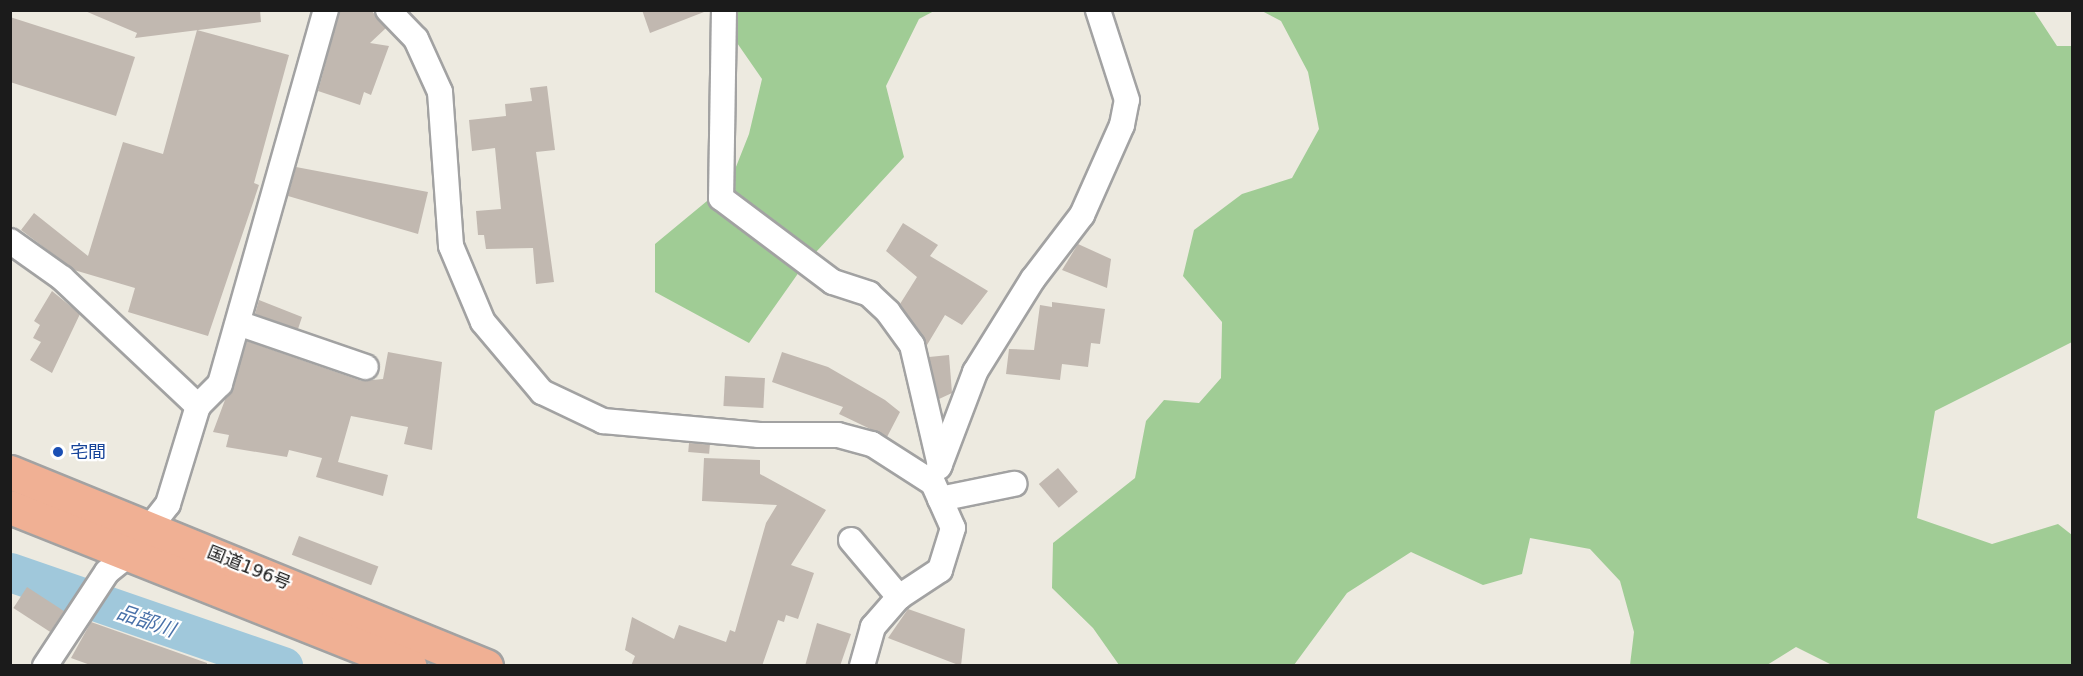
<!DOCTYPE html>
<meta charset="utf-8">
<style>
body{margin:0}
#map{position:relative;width:2083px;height:676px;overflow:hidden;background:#edeae0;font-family:"DejaVu Sans","Noto Sans JP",sans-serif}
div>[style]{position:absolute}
.forest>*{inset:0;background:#a0cc95}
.river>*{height:39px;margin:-19.5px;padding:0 19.5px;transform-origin:19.5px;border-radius:19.5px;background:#a0c8db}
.building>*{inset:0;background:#c1b8b0;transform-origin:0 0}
.roads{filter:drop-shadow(2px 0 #a2a2a2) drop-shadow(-2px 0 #a2a2a2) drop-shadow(0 2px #a2a2a2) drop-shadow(0 -2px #a2a2a2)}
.minor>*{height:24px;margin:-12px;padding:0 12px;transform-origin:12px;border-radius:12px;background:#fff}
.trunk>*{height:33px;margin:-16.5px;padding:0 16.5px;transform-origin:16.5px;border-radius:16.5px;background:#f0b094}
.dots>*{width:16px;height:16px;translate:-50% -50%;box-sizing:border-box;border:3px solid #fff;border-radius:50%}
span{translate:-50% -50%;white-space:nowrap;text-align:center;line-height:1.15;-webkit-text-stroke:4.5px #fff;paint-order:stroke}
.transit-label{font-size:18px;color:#164399}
.left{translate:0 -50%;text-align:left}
.street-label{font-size:18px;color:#1b1b1b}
.water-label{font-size:20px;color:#4971a9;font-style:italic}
.frame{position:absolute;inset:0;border:12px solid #1b1b1b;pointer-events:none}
</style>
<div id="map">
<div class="forest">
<i style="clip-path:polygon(736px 11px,934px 11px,919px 19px,886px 86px,904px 157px,804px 265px,749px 343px,655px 292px,655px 244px,730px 182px,749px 134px,762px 79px,735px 40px)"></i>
<i style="clip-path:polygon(2034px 11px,2057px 46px,2072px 46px,2072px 342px,1935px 411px,1917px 518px,1992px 544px,2058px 524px,2072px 535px,2072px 665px,1832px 665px,1796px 647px,1767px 665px,1630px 665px,1634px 632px,1620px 581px,1590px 549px,1530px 538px,1522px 574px,1483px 585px,1411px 552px,1347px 593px,1294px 665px,1119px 665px,1093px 628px,1052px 588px,1053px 543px,1135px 478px,1146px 421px,1164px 400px,1199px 403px,1221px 378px,1222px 322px,1183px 276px,1194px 230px,1242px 194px,1292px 178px,1319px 129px,1308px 72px,1281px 21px,1262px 11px)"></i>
</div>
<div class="river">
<i style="left:10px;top:572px;width:289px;rotate:19deg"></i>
</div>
<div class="building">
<i style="clip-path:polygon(260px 10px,261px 22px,135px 38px,137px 33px,85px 11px)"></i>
<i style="clip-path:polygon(340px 10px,371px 10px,386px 28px,370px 43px,389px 46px,371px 95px,364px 92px,360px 105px,318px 91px)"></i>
<i style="clip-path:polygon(642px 10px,704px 10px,704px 12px,650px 33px)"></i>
<i style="clip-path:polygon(10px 17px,135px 57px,116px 116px,10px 82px)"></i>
<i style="clip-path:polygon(197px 30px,289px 55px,254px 183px,259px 185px,208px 336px,128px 312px,135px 288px,74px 270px,21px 230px,34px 213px,88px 256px,123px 142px,163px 154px)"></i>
<i style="clip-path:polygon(547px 86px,555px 150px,536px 152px,554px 282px,536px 284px,533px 248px,486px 249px,484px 235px,478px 235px,476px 211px,501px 209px,495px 148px,472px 151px,469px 120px,506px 116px,505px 104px,532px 101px,530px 88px)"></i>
<i style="clip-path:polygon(296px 167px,428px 192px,418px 234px,288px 196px)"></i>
<i style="clip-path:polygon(903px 223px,938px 245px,930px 256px,988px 291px,962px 325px,945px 315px,927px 345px,900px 304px,917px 277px,886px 251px)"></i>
<i style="clip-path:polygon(1078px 244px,1111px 259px,1107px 288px,1062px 270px)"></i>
<i style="clip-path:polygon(52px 291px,80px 314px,52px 373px,30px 360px,41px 342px,33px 338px,40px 325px,34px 321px)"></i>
<i style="clip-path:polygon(259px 300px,302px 317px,298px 329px,255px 314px)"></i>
<i style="clip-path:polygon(1052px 302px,1105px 309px,1100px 344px,1091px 343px,1088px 367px,1062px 364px,1060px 380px,1006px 374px,1009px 349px,1034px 350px,1040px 305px,1052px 307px)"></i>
<i style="clip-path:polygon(247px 341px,362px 381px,383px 379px,388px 352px,442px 362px,432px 450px,404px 444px,408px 427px,351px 416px,338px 462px,388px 475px,383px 496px,316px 477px,322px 458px,289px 450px,287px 457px,226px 447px,229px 435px,213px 432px)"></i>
<i style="clip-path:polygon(782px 352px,828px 367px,885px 400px,900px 412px,887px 437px,839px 414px,843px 407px,772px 382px)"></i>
<i style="clip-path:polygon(949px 355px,952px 393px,939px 399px,929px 357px)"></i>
<i style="left:725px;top:376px;width:40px;height:30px;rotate:3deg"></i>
<i style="left:689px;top:443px;width:21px;height:9px;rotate:5deg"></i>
<i style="clip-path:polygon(704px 458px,760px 460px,760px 474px,826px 510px,791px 565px,814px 573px,798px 619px,786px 615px,784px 622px,778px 620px,762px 666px,631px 666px,635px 656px,625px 650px,632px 617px,674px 639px,679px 625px,726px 642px,730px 630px,735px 632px,766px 523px,777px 505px,702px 501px)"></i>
<i style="left:1058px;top:468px;width:31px;height:25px;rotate:50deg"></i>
<i style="left:299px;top:536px;width:85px;height:20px;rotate:21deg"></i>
<i style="left:27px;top:587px;width:44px;height:25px;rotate:33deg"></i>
<i style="clip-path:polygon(908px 609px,965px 629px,961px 666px,888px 638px)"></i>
<i style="clip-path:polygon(91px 622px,207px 663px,207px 666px,93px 666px,71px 658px)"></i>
<i style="clip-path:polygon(817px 623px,851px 634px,840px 666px,805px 666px)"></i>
</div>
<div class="roads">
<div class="minor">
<i style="left:388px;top:10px;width:40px;rotate:46deg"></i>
<i style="left:416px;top:39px;width:58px;rotate:65.6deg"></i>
<i style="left:440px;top:92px;width:154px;rotate:85.9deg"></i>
<i style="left:451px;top:246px;width:82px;rotate:67.2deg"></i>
<i style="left:483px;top:322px;width:92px;rotate:49.9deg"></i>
<i style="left:542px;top:392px;width:68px;rotate:25.4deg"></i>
<i style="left:603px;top:421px;width:157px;rotate:5.1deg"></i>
<i style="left:759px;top:435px;width:79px"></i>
<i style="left:838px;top:435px;width:35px;rotate:15deg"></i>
<i style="left:872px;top:444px;width:72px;rotate:32.6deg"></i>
<i style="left:933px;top:483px;width:49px;rotate:66deg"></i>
<i style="left:953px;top:528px;width:44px;rotate:107.2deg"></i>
<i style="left:940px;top:570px;width:49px;rotate:146.6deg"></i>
<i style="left:899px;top:597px;width:40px;rotate:131deg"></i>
<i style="left:873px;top:627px;width:41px;rotate:105.8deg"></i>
<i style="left:724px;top:10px;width:188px;rotate:90.9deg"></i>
<i style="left:721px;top:198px;width:140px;rotate:36.9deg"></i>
<i style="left:833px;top:282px;width:38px;rotate:18deg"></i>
<i style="left:869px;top:294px;width:26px;rotate:43deg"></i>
<i style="left:888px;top:312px;width:41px;rotate:54deg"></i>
<i style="left:912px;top:345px;width:123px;rotate:76.9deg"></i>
<i style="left:10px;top:241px;width:64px;rotate:35.4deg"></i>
<i style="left:62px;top:278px;width:187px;rotate:43.3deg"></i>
<i style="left:238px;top:323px;width:135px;rotate:19deg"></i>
<i style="left:939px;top:467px;width:102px;rotate:-69.2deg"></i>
<i style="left:975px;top:372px;width:110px;rotate:-58.1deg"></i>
<i style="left:1033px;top:279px;width:81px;rotate:-52.6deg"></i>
<i style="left:1082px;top:215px;width:98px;rotate:-66deg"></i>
<i style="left:1122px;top:125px;width:25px;rotate:-79deg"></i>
<i style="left:1127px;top:100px;width:95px;rotate:-107.9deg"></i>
<i style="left:940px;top:499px;width:76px;rotate:-11.5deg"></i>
<i style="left:851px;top:540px;width:75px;rotate:49.9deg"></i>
<i style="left:45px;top:666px;width:113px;rotate:-56.6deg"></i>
<i style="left:107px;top:572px;width:28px;rotate:-39deg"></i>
<i style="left:129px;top:554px;width:63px;rotate:-52deg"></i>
<i style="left:168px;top:504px;width:102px;rotate:-73deg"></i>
<i style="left:198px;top:406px;width:31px;rotate:-45deg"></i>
<i style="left:220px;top:384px;width:389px;rotate:-74.2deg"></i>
</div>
<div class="trunk">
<i style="left:10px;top:472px;width:514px;rotate:22.17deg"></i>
<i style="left:10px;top:507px;width:430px;rotate:21.7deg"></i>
</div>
</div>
<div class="dots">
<i style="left:58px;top:452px;background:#1a4fb4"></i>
</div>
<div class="transit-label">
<span class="left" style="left:70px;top:452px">宅間</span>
</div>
<div class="street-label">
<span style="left:249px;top:568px;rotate:22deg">国道196号</span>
</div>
<div class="water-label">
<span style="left:146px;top:621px;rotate:19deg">品部川</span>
</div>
<div class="frame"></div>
</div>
